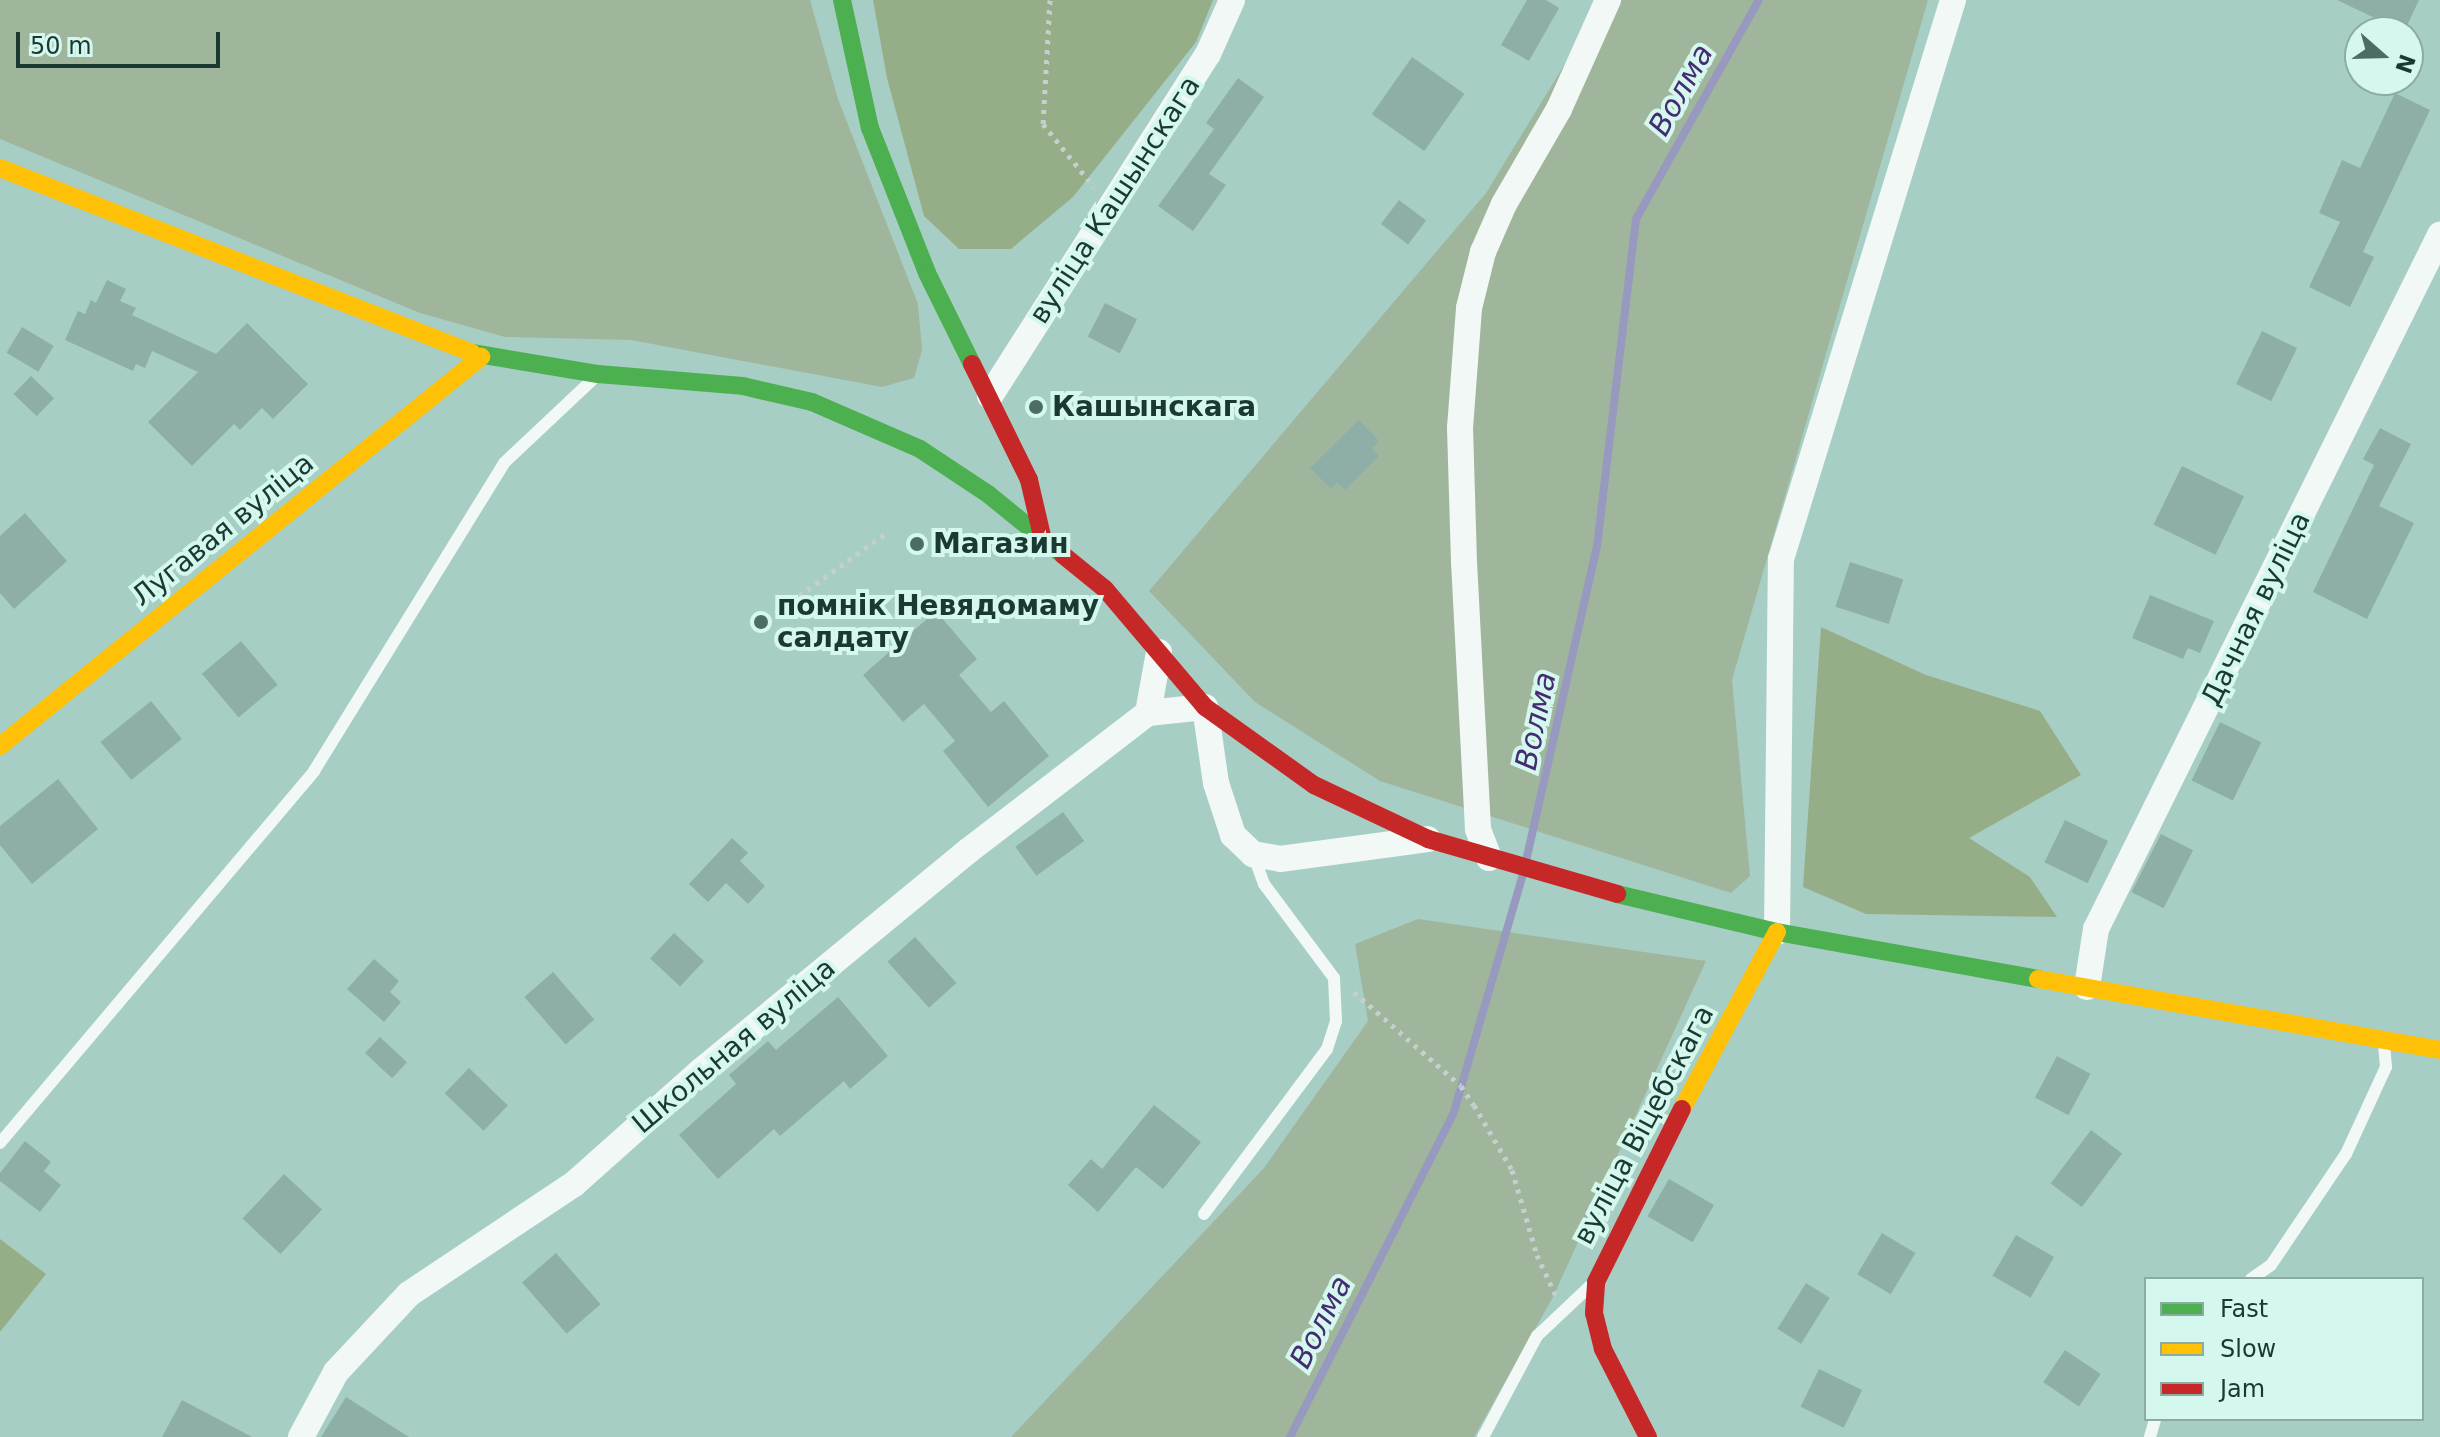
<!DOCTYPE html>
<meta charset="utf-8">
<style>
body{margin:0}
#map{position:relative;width:2440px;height:1437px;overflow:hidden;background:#a7cec5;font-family:"DejaVu Sans",sans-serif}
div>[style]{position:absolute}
.green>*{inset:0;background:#a0b69c}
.forest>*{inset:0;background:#96ae88}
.stream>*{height:8px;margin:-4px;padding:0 4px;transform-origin:4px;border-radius:4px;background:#9899be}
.building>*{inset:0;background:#8eafa7;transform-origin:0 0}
.path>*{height:5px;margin-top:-2.5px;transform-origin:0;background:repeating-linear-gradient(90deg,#c3d0cd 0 4px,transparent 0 10px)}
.lane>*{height:12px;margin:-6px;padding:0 6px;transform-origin:6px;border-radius:6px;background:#f2f8f6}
.street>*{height:26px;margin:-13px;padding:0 13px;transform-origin:13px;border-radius:13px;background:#f2f8f6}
.fast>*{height:18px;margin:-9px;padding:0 9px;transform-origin:9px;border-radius:9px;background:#4caf50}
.slow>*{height:18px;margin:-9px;padding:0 9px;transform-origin:9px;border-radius:9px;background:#ffc107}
.jam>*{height:18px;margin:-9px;padding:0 9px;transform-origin:9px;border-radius:9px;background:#c62828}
.dots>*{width:22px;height:22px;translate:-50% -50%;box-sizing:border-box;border:4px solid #d5f8ee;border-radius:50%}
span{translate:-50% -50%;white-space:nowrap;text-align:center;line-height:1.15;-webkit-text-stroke:8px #d5f8ee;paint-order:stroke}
.street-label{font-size:28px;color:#1a3932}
.poi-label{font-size:28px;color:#1a3932;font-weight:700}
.left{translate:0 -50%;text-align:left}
.water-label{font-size:30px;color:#452b71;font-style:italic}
.legend{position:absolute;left:2144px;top:1277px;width:280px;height:144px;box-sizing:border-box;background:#d5f8ee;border:2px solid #8aaca3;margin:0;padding:10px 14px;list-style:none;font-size:24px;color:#1a3932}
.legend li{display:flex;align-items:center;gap:16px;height:40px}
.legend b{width:40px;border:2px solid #8aaca3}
.north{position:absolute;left:2344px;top:16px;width:80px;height:80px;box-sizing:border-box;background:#d5f8ee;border:2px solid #8aaca3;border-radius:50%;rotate:110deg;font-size:22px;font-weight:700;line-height:32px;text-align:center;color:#1a3932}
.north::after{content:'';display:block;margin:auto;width:28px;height:36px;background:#4b6d65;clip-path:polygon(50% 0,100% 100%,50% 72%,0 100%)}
.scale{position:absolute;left:16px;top:32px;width:204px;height:36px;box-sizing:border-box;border:4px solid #1a3932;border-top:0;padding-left:10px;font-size:24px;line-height:28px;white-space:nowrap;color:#1a3932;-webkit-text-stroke:6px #d5f8ee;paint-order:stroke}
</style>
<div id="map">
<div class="green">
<i style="clip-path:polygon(0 0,810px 0,838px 99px,918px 304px,922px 350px,914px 378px,882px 387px,631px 340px,505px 337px,420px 313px,0 139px)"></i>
<i style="clip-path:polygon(1604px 0,1928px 0,1732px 680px,1750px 876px,1731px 893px,1380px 781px,1255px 702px,1149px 591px,1486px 193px)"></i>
<i style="clip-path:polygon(1418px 919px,1706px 961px,1553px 1297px,1474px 1437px,1011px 1437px,1264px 1168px,1368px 1021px,1355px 944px)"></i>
</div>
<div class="forest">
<i style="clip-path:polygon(873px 0,1213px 0,1196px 42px,1073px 197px,1011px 249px,959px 249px,924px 216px,887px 78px)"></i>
<i style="clip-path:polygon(1821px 627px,1926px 675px,2040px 711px,2081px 775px,1969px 838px,2030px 877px,2057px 917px,1866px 914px,1803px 887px)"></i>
<i style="clip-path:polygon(0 1239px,46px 1274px,0 1332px)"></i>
</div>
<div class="stream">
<i style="left:1526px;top:861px;width:323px;rotate:-77.3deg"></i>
<i style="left:1597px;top:546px;width:329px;rotate:-83.2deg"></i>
<i style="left:1636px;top:219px;width:251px;rotate:-60.7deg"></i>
<i style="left:1290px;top:1437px;width:361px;rotate:-63.2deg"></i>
<i style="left:1453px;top:1115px;width:248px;rotate:-73.8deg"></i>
</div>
<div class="building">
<i style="clip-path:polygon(1527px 0,1546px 0,1559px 8px,1529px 61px,1501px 45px)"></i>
<i style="clip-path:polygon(2337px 0,2419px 0,2404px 32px)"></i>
<i style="left:1412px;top:57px;width:64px;height:70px;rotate:35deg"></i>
<i style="clip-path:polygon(1238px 78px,1264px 97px,1209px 174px,1226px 185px,1193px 231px,1158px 206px,1214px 129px,1206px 123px)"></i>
<i style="clip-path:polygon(2395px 93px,2430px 110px,2363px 252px,2374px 257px,2350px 307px,2309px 287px,2340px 222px,2319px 213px,2342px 160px,2360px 168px)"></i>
<i style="left:1399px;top:200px;width:34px;height:30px;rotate:37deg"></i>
<i style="clip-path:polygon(107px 280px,126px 289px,120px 301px,136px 308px,132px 315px,216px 354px,247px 323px,308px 384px,273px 419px,262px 408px,240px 430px,234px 424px,192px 466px,148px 422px,198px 372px,152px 351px,145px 368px,136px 364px,133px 371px,65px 340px,78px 311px,85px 314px,91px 300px,96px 303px)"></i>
<i style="left:1105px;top:303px;width:36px;height:38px;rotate:27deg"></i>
<i style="left:22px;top:327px;width:37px;height:30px;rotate:31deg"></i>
<i style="left:2262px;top:331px;width:39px;height:59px;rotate:26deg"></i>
<i style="left:31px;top:376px;width:32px;height:25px;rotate:44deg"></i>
<i style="clip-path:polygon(1359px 420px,1379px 441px,1372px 448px,1379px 456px,1345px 490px,1337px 482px,1331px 489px,1310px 468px)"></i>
<i style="clip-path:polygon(2380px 428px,2411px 444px,2379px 506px,2414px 523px,2367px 619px,2313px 592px,2374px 465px,2363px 459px)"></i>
<i style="left:2182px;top:466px;width:69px;height:65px;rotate:26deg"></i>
<i style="clip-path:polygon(25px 513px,67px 561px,14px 609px,0 593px,0 536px)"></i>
<i style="left:1850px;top:562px;width:56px;height:47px;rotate:18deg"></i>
<i style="clip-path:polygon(2150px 595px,2214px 621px,2200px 653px,2188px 648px,2183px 659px,2132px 638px)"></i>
<i style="clip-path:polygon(936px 611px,977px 659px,959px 675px,991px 712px,1004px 701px,1049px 756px,988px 807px,943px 751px,955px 741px,924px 704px,903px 722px,863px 675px)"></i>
<i style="left:241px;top:641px;width:57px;height:51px;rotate:50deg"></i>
<i style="left:151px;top:701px;width:49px;height:65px;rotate:51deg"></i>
<i style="left:2220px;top:722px;width:46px;height:65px;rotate:26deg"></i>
<i style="clip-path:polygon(58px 779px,98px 829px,32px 884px,0 845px,0 826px)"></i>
<i style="left:1063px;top:812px;width:36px;height:59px;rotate:54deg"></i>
<i style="left:2065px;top:820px;width:48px;height:47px;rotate:26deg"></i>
<i style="left:2161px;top:834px;width:36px;height:65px;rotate:27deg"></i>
<i style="clip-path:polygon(732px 838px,748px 853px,740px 861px,765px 886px,748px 904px,726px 883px,708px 902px,689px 884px)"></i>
<i style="left:674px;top:933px;width:41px;height:35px;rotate:43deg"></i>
<i style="left:915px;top:937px;width:62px;height:37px;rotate:48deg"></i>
<i style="clip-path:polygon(374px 959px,399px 981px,390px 992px,401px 1002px,384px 1022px,347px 989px)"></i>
<i style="left:553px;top:972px;width:63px;height:38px;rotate:49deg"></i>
<i style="clip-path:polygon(838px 997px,888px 1056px,850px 1089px,844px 1081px,780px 1136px,774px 1129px,718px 1179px,679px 1135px,736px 1084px,729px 1075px,768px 1041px,776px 1050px)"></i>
<i style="left:380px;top:1037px;width:37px;height:22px;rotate:43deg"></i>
<i style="left:2057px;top:1056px;width:38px;height:47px;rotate:28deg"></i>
<i style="left:469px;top:1068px;width:54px;height:35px;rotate:44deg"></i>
<i style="clip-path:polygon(1154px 1105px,1201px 1142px,1163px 1189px,1136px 1167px,1098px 1212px,1068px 1185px,1091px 1159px,1102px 1169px)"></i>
<i style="left:2091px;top:1130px;width:39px;height:67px;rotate:37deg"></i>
<i style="clip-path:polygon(25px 1141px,51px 1162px,44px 1171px,61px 1185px,40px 1212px,0 1181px,0 1173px)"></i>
<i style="left:284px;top:1174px;width:52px;height:61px;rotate:43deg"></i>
<i style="left:1669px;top:1179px;width:52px;height:43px;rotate:30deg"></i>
<i style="left:1882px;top:1233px;width:39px;height:48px;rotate:31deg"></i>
<i style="left:2016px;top:1235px;width:44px;height:47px;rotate:30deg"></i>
<i style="left:556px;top:1253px;width:68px;height:45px;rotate:49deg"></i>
<i style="left:1806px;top:1283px;width:28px;height:54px;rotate:32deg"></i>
<i style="left:2065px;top:1350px;width:43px;height:39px;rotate:34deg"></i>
<i style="left:1819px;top:1369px;width:48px;height:42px;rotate:26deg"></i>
<i style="clip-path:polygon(346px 1397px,409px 1437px,321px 1437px)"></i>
<i style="clip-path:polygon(182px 1400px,252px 1437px,162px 1437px)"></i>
</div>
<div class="path">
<i style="left:1050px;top:0;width:124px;rotate:93.2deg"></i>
<i style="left:1043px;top:124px;width:81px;rotate:51deg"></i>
<i style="left:775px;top:613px;width:135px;rotate:-35.7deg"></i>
<i style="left:1354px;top:992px;width:142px;rotate:41.3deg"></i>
<i style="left:1461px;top:1086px;width:23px;rotate:56deg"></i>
<i style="left:1474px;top:1105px;width:75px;rotate:59.7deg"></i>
<i style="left:1512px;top:1170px;width:89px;rotate:73.6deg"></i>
<i style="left:1537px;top:1255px;width:45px;rotate:65.1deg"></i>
</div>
<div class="lane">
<i style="left:0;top:1143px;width:487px;rotate:-49.8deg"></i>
<i style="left:314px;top:771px;width:362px;rotate:-58.3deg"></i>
<i style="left:504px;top:463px;width:122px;rotate:-43.3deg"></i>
<i style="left:1204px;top:1214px;width:206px;rotate:-53.3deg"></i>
<i style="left:1327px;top:1049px;width:29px;rotate:-72deg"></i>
<i style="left:1336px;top:1021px;width:43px;rotate:-92.7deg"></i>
<i style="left:1334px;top:978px;width:117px;rotate:-126.7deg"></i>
<i style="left:1264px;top:884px;width:32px;rotate:-110deg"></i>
<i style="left:2251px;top:1279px;width:24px;rotate:-35deg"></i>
<i style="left:2271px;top:1265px;width:134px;rotate:-56deg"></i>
<i style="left:2346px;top:1154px;width:96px;rotate:-65.3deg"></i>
<i style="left:2386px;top:1067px;width:23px;rotate:-95deg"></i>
<i style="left:1483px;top:1437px;width:115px;rotate:-61.9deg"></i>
<i style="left:1537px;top:1336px;width:73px;rotate:-43.3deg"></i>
<i style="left:2150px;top:1437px;width:19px;rotate:-74deg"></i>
</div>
<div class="street">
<i style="left:990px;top:396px;width:406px;rotate:-57.5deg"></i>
<i style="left:1208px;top:54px;width:59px;rotate:-66deg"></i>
<i style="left:1148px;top:713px;width:62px;rotate:-79.8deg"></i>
<i style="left:1489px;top:858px;width:31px;rotate:-111deg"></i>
<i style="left:1478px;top:829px;width:267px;rotate:-93deg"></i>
<i style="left:1464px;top:562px;width:134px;rotate:-91.7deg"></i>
<i style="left:1460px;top:428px;width:120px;rotate:-85.7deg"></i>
<i style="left:1469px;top:308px;width:58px;rotate:-76deg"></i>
<i style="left:1483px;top:252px;width:52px;rotate:-66.4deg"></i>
<i style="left:1504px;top:204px;width:110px;rotate:-59.9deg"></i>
<i style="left:1559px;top:109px;width:120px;rotate:-65.8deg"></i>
<i style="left:1777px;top:932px;width:373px;rotate:-89.4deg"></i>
<i style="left:1781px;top:559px;width:585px;rotate:-72.9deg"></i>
<i style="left:2087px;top:987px;width:59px;rotate:-81.2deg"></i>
<i style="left:2096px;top:929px;width:775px;rotate:-63.63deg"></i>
<i style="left:301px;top:1437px;width:74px;rotate:-61.7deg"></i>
<i style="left:336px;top:1372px;width:107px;rotate:-46.9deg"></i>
<i style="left:409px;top:1294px;width:198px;rotate:-33.7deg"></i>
<i style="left:574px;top:1184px;width:170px;rotate:-41.7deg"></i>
<i style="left:701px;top:1071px;width:346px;rotate:-39.5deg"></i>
<i style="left:968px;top:851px;width:227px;rotate:-37.5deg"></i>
<i style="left:1148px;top:713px;width:57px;rotate:-6deg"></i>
<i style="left:1205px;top:707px;width:77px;rotate:81.8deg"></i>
<i style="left:1216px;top:783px;width:55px;rotate:71.9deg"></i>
<i style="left:1233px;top:835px;width:28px;rotate:44deg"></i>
<i style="left:1253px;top:854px;width:27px;rotate:10deg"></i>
<i style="left:1280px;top:859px;width:149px;rotate:-7.7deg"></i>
</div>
<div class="fast">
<i style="left:842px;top:0;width:131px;rotate:77.7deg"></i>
<i style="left:870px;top:128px;width:156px;rotate:68.5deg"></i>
<i style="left:927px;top:273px;width:102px;rotate:63.7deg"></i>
<i style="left:472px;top:353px;width:128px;rotate:9.5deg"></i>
<i style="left:598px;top:374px;width:145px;rotate:4.7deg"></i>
<i style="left:743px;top:386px;width:71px;rotate:13.1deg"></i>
<i style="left:812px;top:402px;width:118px;rotate:23.5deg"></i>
<i style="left:920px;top:449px;width:82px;rotate:33.5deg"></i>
<i style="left:988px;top:494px;width:97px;rotate:39.1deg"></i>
<i style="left:1617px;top:894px;width:164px;rotate:13.4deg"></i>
<i style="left:1777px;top:932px;width:265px;rotate:10.2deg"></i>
</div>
<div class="slow">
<i style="left:0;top:168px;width:507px;rotate:21.4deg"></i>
<i style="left:0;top:746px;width:619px;rotate:-38.96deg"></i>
<i style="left:2038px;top:979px;width:408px;rotate:10deg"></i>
<i style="left:1682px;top:1109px;width:201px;rotate:-61.8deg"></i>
</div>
<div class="jam">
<i style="left:972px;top:364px;width:129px;rotate:63.8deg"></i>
<i style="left:1029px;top:480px;width:57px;rotate:76.9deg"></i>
<i style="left:1063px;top:555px;width:54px;rotate:39deg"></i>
<i style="left:1105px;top:589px;width:155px;rotate:49.7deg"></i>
<i style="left:1205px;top:707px;width:134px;rotate:35.6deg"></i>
<i style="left:1314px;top:785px;width:126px;rotate:25.3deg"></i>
<i style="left:1428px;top:839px;width:197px;rotate:16.2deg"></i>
<i style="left:1648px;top:1437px;width:99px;rotate:-117.1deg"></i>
<i style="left:1603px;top:1349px;width:37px;rotate:-104deg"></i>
<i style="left:1594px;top:1313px;width:31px;rotate:-86deg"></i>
<i style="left:1596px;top:1282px;width:193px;rotate:-63.6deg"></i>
</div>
<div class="dots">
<i style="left:1036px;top:407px;background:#4b6d65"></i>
<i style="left:917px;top:544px;background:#4b6d65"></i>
<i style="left:761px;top:622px;background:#4b6d65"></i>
</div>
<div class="street-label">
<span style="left:1115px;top:200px;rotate:-57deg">вуліца Кашынскага</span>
<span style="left:223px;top:530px;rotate:-39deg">Лугавая вуліца</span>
<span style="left:2256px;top:609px;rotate:-64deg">Дачная вуліца</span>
<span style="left:734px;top:1046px;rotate:-40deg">Школьная вуліца</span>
<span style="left:1644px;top:1125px;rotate:-62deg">вуліца Віцебскага</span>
</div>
<div class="poi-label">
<span class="left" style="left:1052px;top:407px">Кашынскага</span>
<span class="left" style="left:933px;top:544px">Магазин</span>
<span class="left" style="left:777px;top:622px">помнік Невядомаму<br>салдату</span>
</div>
<div class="water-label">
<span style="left:1681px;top:90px;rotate:-61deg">Волма</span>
<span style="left:1536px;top:721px;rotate:-78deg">Волма</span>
<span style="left:1321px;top:1322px;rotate:-63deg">Волма</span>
</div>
<ul class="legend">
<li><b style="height:10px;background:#4caf50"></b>Fast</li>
<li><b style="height:10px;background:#ffc107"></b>Slow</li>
<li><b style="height:10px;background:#c62828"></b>Jam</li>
</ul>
<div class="north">N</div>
<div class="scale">50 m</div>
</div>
